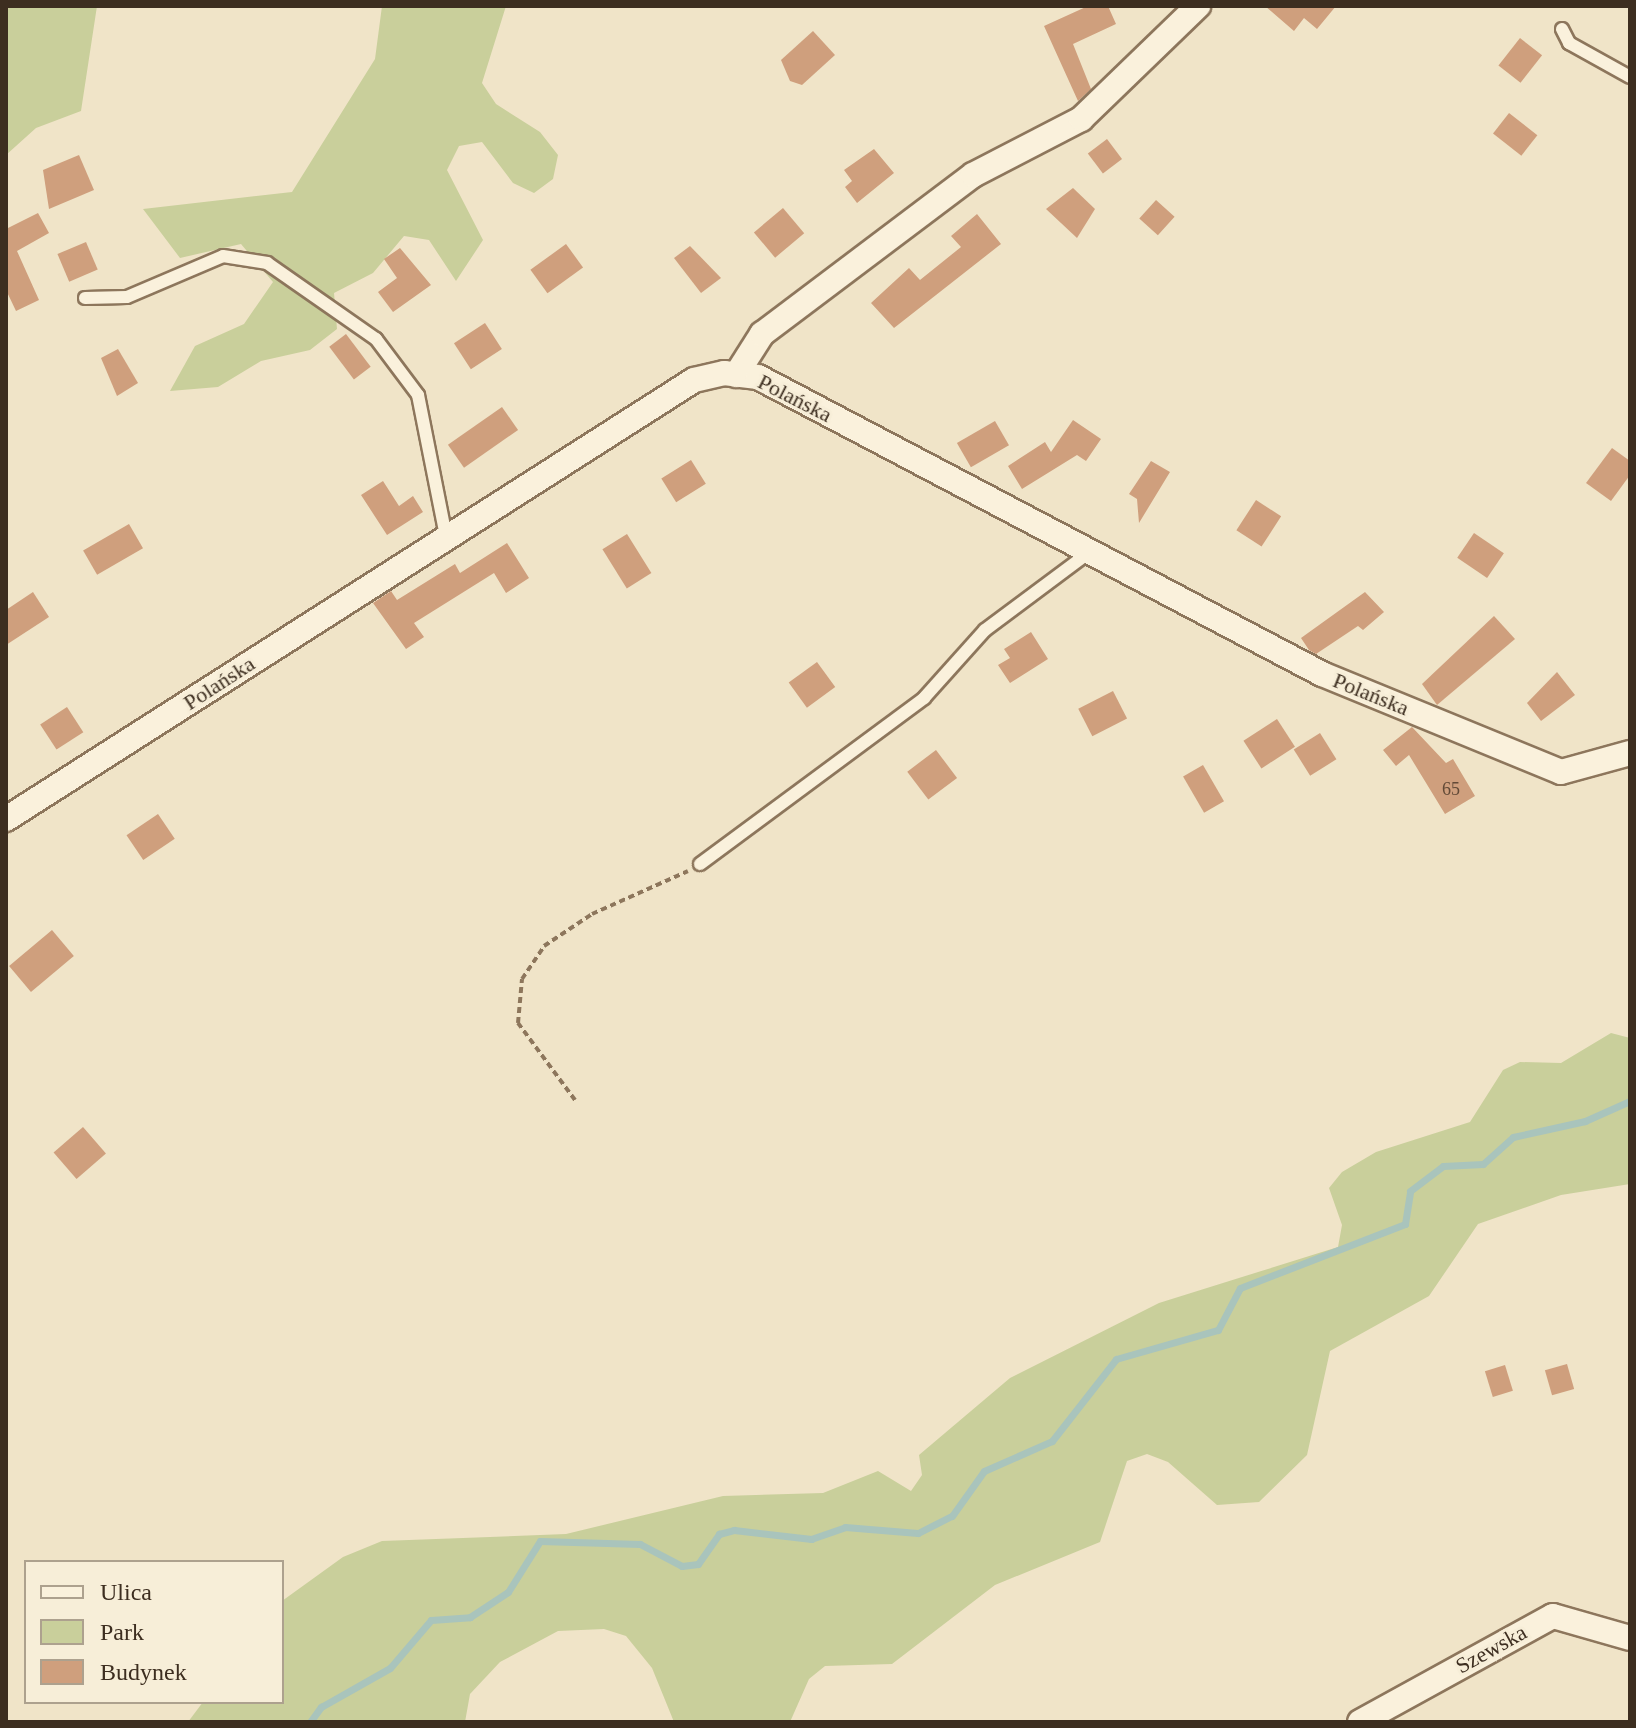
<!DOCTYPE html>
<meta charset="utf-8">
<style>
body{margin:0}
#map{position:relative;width:1636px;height:1728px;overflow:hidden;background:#f0e4c8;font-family:Georgia,serif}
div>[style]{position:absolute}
.green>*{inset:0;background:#c9cf9b}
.stream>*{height:7px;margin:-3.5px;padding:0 3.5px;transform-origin:3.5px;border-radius:3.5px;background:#a9c4bc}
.building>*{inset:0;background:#cf9f7d;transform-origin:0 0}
.path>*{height:4px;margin-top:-2px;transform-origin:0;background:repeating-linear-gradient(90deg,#8d765c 0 6px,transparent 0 10px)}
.roads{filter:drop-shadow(2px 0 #8d765c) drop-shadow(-2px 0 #8d765c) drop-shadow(0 2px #8d765c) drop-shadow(0 -2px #8d765c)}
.service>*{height:12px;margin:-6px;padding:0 6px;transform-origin:6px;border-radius:6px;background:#faf1dc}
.minor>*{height:24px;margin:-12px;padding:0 12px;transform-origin:12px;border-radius:12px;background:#faf1dc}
span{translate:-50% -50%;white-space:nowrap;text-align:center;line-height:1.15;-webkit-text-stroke:6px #f7eed8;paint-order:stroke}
.number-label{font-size:18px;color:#624a37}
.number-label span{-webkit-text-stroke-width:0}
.street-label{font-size:22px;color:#3d2e20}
.frame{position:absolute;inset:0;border:8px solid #3d2e20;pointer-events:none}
.legend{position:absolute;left:24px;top:1560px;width:260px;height:144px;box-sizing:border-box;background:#f7eed8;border:2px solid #ada18e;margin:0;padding:10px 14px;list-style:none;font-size:24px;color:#3d2e20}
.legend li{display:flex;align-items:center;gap:16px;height:40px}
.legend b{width:40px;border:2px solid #ada18e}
</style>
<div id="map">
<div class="green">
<i style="clip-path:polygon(6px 6px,97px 6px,81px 111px,36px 128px,6px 155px)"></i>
<i style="clip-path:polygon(382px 6px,506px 6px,482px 83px,496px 104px,540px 132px,558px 155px,553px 179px,534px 193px,513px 183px,482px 142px,459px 146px,447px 170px,483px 240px,456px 281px,429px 240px,404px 236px,373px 273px,334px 293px,337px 329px,310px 350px,261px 361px,218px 387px,170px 391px,195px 346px,244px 324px,273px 282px,241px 244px,180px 258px,143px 209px,292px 192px,375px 59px)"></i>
<i style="clip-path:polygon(1611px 1033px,1630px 1038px,1630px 1184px,1561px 1195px,1478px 1224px,1429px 1296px,1330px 1351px,1307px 1455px,1259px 1502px,1217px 1505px,1168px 1462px,1147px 1454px,1127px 1461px,1100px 1542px,995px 1585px,892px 1664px,825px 1666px,809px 1679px,790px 1722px,674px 1722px,652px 1668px,626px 1636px,604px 1629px,558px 1631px,500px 1662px,470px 1694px,465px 1722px,188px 1722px,203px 1702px,282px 1702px,282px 1601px,343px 1557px,382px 1541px,566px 1534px,723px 1496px,823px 1493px,878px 1471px,911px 1491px,922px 1475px,919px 1455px,1010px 1378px,1159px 1303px,1338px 1247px,1342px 1225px,1329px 1188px,1342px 1172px,1376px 1152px,1470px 1122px,1503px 1070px,1520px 1062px,1561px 1063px)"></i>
</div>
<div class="stream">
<i style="left:310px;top:1722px;width:19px;rotate:-54deg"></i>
<i style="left:321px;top:1707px;width:79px;rotate:-29.5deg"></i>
<i style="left:390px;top:1668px;width:63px;rotate:-49.5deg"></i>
<i style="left:431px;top:1620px;width:39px;rotate:-4deg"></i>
<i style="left:470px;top:1617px;width:45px;rotate:-33.3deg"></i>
<i style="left:508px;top:1592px;width:60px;rotate:-57.9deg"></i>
<i style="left:540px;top:1541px;width:100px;rotate:1.7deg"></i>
<i style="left:640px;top:1544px;width:47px;rotate:27.6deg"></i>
<i style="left:682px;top:1566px;width:16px;rotate:-7deg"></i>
<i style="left:698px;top:1564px;width:37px;rotate:-55deg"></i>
<i style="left:719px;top:1534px;width:16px;rotate:-15deg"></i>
<i style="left:734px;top:1530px;width:78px;rotate:6.7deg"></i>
<i style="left:811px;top:1539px;width:36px;rotate:-19deg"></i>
<i style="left:845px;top:1527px;width:73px;rotate:4.7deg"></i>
<i style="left:918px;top:1533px;width:38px;rotate:-27deg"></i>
<i style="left:952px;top:1516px;width:55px;rotate:-54.6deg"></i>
<i style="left:984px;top:1471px;width:74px;rotate:-23.8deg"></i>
<i style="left:1052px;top:1441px;width:104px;rotate:-52deg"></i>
<i style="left:1116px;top:1359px;width:106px;rotate:-15.9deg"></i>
<i style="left:1218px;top:1330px;width:47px;rotate:-62.4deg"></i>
<i style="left:1240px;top:1288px;width:177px;rotate:-21.2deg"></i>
<i style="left:1405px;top:1224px;width:33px;rotate:-81deg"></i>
<i style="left:1410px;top:1191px;width:41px;rotate:-37.1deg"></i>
<i style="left:1443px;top:1166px;width:40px;rotate:-2.9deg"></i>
<i style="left:1483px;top:1164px;width:40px;rotate:-42deg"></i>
<i style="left:1513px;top:1137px;width:74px;rotate:-12.5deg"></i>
<i style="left:1585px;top:1121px;width:49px;rotate:-24deg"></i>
</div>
<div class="building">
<i style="clip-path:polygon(1088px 6px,1108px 6px,1116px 24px,1073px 44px,1091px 89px,1078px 101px,1044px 26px)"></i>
<i style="clip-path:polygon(1265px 6px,1336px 6px,1317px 29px,1304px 18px,1294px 31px)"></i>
<i style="clip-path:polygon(813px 31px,835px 55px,802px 85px,790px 81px,781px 60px)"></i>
<i style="left:1520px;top:38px;width:28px;height:35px;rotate:38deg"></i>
<i style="left:1509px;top:113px;width:36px;height:26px;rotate:38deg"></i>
<i style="left:1107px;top:139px;width:25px;height:24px;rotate:53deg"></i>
<i style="clip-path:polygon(874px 149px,894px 173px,857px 203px,845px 187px,852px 181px,844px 170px)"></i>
<i style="clip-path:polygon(79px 155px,94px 190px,49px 209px,43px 170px)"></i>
<i style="clip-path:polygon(1073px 188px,1095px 209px,1077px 238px,1046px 209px)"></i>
<i style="left:1156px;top:200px;width:25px;height:25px;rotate:42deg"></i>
<i style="left:783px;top:208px;width:33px;height:38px;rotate:50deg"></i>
<i style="clip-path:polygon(38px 213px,49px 233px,17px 251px,39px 300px,16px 311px,6px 290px,6px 229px)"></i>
<i style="clip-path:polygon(977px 214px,1001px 244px,894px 328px,871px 303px,909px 268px,920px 280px,961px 247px,951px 236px)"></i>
<i style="left:86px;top:242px;width:30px;height:31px;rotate:67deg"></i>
<i style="left:566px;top:244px;width:29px;height:44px;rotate:54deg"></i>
<i style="clip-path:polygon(690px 246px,721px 278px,701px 293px,674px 258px)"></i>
<i style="clip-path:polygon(400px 248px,431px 285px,393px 312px,378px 292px,397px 278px,384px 259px)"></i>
<i style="left:485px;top:323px;width:31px;height:37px;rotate:57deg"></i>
<i style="left:346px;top:334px;width:41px;height:21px;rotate:53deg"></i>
<i style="clip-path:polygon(118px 349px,138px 383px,117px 396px,101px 358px)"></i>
<i style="left:502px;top:407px;width:28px;height:66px;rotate:55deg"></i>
<i style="clip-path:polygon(1073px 420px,1101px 439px,1086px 461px,1077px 455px,1022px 489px,1008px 466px,1045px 442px,1051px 452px)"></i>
<i style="left:995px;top:421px;width:28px;height:44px;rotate:60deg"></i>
<i style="clip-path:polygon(1612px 448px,1630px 461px,1630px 475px,1611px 501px,1586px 483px)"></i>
<i style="left:691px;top:460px;width:28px;height:35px;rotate:58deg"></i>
<i style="clip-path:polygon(1151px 461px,1170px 472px,1139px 523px,1137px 499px,1129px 494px)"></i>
<i style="clip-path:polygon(383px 481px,399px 506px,413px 496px,423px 512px,387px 535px,361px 495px)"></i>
<i style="left:1256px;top:500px;width:30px;height:36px;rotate:33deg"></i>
<i style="left:129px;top:524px;width:28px;height:53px;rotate:60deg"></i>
<i style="left:1474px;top:533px;width:36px;height:30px;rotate:34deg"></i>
<i style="left:627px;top:534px;width:46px;height:29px;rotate:58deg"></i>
<i style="clip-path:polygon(507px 543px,529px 578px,506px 593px,494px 573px,414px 623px,424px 637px,406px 649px,373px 603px,391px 591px,397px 600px,455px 564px,460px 573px)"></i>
<i style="clip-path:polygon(33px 592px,49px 617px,6px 645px,6px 610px)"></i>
<i style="clip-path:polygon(1365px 592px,1384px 612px,1363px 630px,1358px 626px,1316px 654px,1309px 650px,1301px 638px)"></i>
<i style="clip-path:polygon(1494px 616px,1515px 639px,1437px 705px,1422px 684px)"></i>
<i style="clip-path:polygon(1031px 632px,1048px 659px,1010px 683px,998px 665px,1010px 658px,1004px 649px)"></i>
<i style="left:817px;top:662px;width:31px;height:35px;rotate:54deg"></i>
<i style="clip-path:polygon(1557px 672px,1575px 695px,1541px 721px,1527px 703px)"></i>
<i style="left:1113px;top:691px;width:31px;height:39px;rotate:63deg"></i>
<i style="left:67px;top:707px;width:30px;height:32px;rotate:57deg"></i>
<i style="left:1277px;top:719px;width:33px;height:40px;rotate:57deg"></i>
<i style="clip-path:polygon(1412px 727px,1446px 763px,1453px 759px,1475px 796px,1445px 814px,1409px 755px,1396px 766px,1383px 750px)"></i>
<i style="left:1320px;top:733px;width:31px;height:31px;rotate:58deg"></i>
<i style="left:936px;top:750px;width:35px;height:36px;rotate:53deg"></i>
<i style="left:1203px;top:765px;width:42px;height:23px;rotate:60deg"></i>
<i style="left:158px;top:814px;width:30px;height:38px;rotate:56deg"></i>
<i style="left:52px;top:930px;width:34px;height:56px;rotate:50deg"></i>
<i style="left:83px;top:1127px;width:35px;height:39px;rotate:49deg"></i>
<i style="left:1567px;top:1364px;width:26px;height:23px;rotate:74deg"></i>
<i style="left:1505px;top:1365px;width:27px;height:21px;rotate:73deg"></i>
</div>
<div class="path">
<i style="left:575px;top:1100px;width:96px;rotate:-126.5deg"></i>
<i style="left:518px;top:1023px;width:44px;rotate:-84.8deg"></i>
<i style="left:522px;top:979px;width:40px;rotate:-56deg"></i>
<i style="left:544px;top:946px;width:58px;rotate:-33.7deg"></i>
<i style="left:592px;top:914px;width:105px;rotate:-24.1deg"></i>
</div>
<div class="roads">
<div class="service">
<i style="left:1562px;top:29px;width:16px;rotate:63deg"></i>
<i style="left:1569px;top:43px;width:70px;rotate:29.1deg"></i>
<i style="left:85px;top:298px;width:42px;rotate:-1.4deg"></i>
<i style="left:127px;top:297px;width:104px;rotate:-23.1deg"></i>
<i style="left:223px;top:256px;width:45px;rotate:9deg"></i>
<i style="left:267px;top:263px;width:133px;rotate:34.9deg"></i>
<i style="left:376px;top:339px;width:70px;rotate:53.1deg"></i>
<i style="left:418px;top:395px;width:149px;rotate:78.8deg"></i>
<i style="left:700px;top:864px;width:279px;rotate:-36.5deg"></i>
<i style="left:924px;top:698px;width:91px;rotate:-48.1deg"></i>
<i style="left:985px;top:630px;width:127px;rotate:-36.7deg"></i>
</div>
<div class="minor">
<i style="left:736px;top:375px;width:49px;rotate:-57.6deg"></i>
<i style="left:762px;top:334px;width:264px;rotate:-37deg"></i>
<i style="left:973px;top:175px;width:122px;rotate:-27.4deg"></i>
<i style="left:1081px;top:119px;width:163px;rotate:-44deg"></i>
<i style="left:6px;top:819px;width:816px;rotate:-32.54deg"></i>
<i style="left:694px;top:380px;width:31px;rotate:-13deg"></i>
<i style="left:724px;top:373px;width:34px;rotate:7deg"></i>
<i style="left:758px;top:377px;width:637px;rotate:27.77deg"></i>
<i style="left:1322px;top:674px;width:258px;rotate:22.3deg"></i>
<i style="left:1561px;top:772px;width:72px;rotate:-15.4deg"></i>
<i style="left:1360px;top:1722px;width:220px;rotate:-28.8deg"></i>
<i style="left:1553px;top:1616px;width:80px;rotate:15.9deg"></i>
</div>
</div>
<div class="number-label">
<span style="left:1451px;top:789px">65</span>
</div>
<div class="street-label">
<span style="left:795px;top:398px;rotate:27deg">Polańska</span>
<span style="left:219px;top:683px;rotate:-33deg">Polańska</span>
<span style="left:1371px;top:694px;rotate:22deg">Polańska</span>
<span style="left:1491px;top:1649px;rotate:-29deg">Szewska</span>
</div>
<div class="frame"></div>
<ul class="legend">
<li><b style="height:10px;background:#faf1dc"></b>Ulica</li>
<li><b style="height:22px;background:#c9cf9b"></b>Park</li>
<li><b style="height:22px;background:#cf9f7d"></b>Budynek</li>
</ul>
</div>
